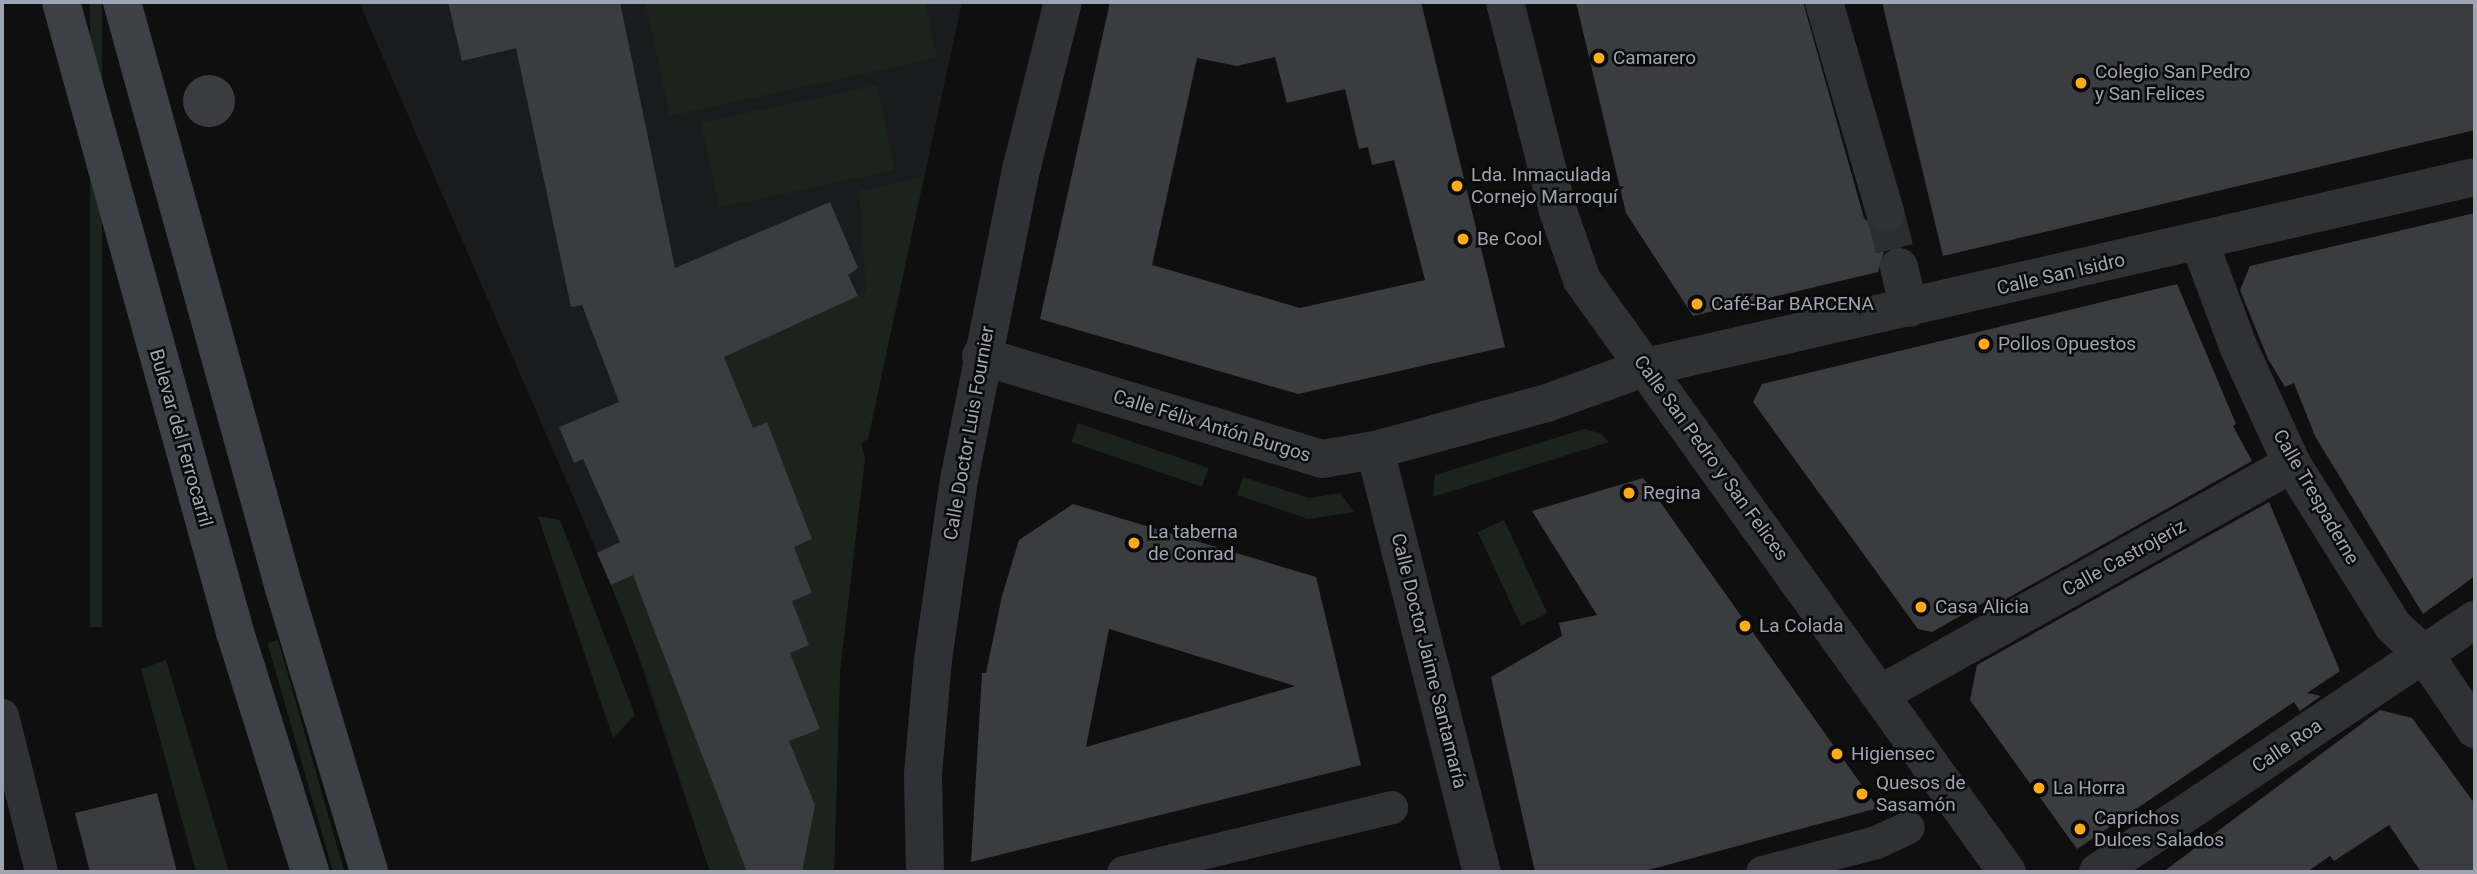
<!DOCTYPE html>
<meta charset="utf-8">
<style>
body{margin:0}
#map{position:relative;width:2477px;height:874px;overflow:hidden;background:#0f0f10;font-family:Roboto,sans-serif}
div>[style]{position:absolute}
.built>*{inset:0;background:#1a1b1d}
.green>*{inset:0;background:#1b231c;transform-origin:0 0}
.building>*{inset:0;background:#3b3c40}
.round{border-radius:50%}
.minor-tunnel>*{height:38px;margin-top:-19px;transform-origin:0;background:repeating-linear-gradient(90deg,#2c2d30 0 38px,transparent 0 57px)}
.pedestrian>*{height:33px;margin:-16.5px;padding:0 16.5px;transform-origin:16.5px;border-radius:16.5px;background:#2f3135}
.minor>*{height:38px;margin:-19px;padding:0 19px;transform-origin:19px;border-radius:19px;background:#2f3135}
.tertiary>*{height:38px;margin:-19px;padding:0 19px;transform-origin:19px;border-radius:19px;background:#2f3135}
.secondary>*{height:38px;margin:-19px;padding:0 19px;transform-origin:19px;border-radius:19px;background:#3d4046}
.dots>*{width:19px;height:19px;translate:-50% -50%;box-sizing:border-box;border:4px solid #0a0a0b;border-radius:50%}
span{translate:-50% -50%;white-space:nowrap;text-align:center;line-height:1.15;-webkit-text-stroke:5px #0a0a0b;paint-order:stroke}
.poi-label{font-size:19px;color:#9ea5b2}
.left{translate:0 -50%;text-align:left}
.street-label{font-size:19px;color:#9ea5b2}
.frame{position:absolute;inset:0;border:4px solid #9ea5b2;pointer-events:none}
</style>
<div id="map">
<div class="built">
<i style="clip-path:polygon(359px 2px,962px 2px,868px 439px,861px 443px,865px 458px,840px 672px,834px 872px,710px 872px,624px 614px)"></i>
</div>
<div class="green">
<i style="left:90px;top:2px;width:12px;height:625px"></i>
<i style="clip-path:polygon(645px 2px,925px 2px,937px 58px,670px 116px)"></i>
<i style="left:877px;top:85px;width:87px;height:180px;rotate:78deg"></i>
<i style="clip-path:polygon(924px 176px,868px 439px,861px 443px,865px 458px,840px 672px,834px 872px,802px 872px,814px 805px,789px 741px,820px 728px,790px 653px,809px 645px,792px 601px,812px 593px,794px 547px,812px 539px,766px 422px,753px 428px,724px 357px,866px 292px,859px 191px)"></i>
<i style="left:1078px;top:423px;width:138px;height:20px;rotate:19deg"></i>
<i style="clip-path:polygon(1584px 429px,1600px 433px,1609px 442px,1433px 497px,1435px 475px)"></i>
<i style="clip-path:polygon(1243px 477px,1309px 498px,1340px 493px,1354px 512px,1308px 519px,1237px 495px)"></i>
<i style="clip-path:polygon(538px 516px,560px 520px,635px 715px,613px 738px)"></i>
<i style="left:1504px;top:520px;width:103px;height:29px;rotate:65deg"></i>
<i style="clip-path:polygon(633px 575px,685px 707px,747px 872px,710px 872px,648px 679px,611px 585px)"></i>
<i style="left:278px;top:640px;width:241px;height:11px;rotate:74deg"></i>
<i style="clip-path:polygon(166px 660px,229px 872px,196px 872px,141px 669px)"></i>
</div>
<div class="building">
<i style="clip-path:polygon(448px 2px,620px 2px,675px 268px,830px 202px,858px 268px,848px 275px,858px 296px,724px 357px,753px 428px,767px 422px,812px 539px,794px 547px,812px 593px,792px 601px,809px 645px,790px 653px,820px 729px,789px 741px,815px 805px,802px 872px,747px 872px,633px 575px,611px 585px,597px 553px,620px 542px,583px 459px,574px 463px,559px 427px,619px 402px,582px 305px,571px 307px,516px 48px,462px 61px)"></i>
<i style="clip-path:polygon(evenodd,1110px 2px,1421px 2px,1505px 347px,1298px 394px,1040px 319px,1110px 2px,1275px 57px,1287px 103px,1345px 89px,1359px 149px,1368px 147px,1372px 165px,1394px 160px,1425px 280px,1300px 308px,1152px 265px,1197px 58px,1237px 66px,1275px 57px)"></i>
<i style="clip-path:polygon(1576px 2px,1803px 2px,1864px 218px,1878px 232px,1884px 252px,1878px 272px,1693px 316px,1626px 213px)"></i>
<i style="clip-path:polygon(1882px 2px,2475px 2px,2475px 130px,1943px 256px)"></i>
<i class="round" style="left:183px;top:75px;width:52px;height:52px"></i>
<i style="clip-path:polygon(2475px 213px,2475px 576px,2423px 614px,2315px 436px,2294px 383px,2285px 387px,2268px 359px,2240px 290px,2250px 266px)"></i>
<i style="clip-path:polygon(2177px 284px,2236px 424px,2233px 426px,2252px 461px,1990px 608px,1992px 598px,1932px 632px,1918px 629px,1753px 402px,1762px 384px)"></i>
<i style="clip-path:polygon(1643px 478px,1878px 808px,1641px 872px,1535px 872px,1491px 677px,1562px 636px,1559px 623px,1597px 615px,1532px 511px)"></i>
<i style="clip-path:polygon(2269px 502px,2340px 671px,2307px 693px,2321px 696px,2300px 711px,2294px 702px,2077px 849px,1970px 700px,1977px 665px)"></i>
<i style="clip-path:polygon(evenodd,1073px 504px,1316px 577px,1361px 765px,971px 862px,982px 673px,986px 673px,1002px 596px,1019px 540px,1073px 504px,1109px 629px,1295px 686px,1086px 747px,1109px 629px)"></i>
<i style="clip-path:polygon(2380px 710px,2412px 718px,2475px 804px,2475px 872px,2421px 872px,2389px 825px,2334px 861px,2330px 856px,2307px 872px,2163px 872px)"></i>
<i style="clip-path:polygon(157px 793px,177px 872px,90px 872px,75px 813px)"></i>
</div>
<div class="minor-tunnel">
<i style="left:1885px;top:212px;width:57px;rotate:75.7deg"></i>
</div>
<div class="pedestrian">
<i style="left:2px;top:715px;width:162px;rotate:76deg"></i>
<i style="left:1123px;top:872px;width:276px;rotate:-13.6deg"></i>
<i style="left:1762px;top:872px;width:118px;rotate:-14.7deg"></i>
<i style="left:1876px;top:842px;width:35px;rotate:-25deg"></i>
</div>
<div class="minor">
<i style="left:1824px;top:2px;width:219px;rotate:73.8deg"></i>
<i style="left:2199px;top:241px;width:112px;rotate:69.6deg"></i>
<i style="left:2238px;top:346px;width:130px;rotate:65.4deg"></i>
<i style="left:2292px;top:464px;width:192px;rotate:58deg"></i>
<i style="left:2394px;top:627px;width:40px;rotate:42deg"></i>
<i style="left:2424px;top:654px;width:91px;rotate:55.8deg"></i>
<i style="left:1899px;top:267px;width:42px;rotate:76.3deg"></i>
<i style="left:981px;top:356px;width:356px;rotate:16.8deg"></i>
<i style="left:1322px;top:459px;width:54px;rotate:-9.6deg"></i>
<i style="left:1375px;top:450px;width:178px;rotate:-15.3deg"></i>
<i style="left:1547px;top:403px;width:105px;rotate:-20deg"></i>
<i style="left:1646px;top:367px;width:850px;rotate:-12.91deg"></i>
<i style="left:1375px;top:450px;width:435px;rotate:75.8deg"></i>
<i style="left:1882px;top:693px;width:470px;rotate:-29.2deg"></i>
<i style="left:925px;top:872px;width:98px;rotate:-91.2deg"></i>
<i style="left:923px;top:774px;width:114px;rotate:-85deg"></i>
<i style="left:933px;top:660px;width:182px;rotate:-81.8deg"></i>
<i style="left:959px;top:480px;width:320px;rotate:-78.7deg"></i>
<i style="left:1022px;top:166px;width:169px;rotate:-76deg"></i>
<i style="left:2098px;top:872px;width:453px;rotate:-33.8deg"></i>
</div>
<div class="tertiary">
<i style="left:1505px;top:2px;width:216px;rotate:75.8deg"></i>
<i style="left:1558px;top:211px;width:73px;rotate:70.8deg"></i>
<i style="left:1582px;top:280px;width:729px;rotate:54.33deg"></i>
</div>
<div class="secondary">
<i style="left:61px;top:2px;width:654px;rotate:74.56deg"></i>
<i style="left:235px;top:632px;width:251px;rotate:72.6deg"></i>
<i style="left:122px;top:2px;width:608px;rotate:74.55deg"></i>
<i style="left:284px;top:588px;width:296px;rotate:73.3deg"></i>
</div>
<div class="dots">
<i style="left:1599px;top:58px;background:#ffaa18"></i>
<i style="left:2081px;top:83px;background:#ffaa18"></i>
<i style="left:1457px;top:186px;background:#ffaa18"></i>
<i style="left:1463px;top:239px;background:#ffaa18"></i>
<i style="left:1697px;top:304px;background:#ffaa18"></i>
<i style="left:1984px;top:344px;background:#ffaa18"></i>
<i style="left:1629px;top:493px;background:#ffaa18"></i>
<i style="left:1134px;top:543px;background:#ffaa18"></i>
<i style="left:1921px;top:607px;background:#ffaa18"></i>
<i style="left:1745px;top:626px;background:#ffaa18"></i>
<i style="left:1837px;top:754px;background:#ffaa18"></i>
<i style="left:2039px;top:788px;background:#ffaa18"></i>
<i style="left:1862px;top:794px;background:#ffaa18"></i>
<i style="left:2080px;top:829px;background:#ffaa18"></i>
</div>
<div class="poi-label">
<span class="left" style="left:1613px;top:58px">Camarero</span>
<span class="left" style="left:2095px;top:83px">Colegio San Pedro<br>y San Felices</span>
<span class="left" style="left:1471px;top:186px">Lda. Inmaculada<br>Cornejo Marroquí</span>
<span class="left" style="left:1477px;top:239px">Be Cool</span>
<span class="left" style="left:1711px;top:304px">Café-Bar BARCENA</span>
<span class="left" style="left:1998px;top:344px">Pollos Opuestos</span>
<span class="left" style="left:1643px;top:493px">Regina</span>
<span class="left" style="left:1148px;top:543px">La taberna<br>de Conrad</span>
<span class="left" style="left:1935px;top:607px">Casa Alicia</span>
<span class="left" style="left:1759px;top:626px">La Colada</span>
<span class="left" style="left:1851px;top:754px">Higiensec</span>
<span class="left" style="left:1876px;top:794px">Quesos de<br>Sasamón</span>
<span class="left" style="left:2053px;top:788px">La Horra</span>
<span class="left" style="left:2094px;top:829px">Caprichos<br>Dulces Salados</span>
</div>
<div class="street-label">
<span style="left:2061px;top:274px;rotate:-13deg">Calle San Isidro</span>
<span style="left:1212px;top:426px;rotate:17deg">Calle Félix Antón Burgos</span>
<span style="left:969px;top:433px;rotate:-80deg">Calle Doctor Luis Fournier</span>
<span style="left:181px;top:438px;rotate:74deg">Bulevar del Ferrocarril</span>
<span style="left:1711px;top:458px;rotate:54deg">Calle San Pedro y San Felices</span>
<span style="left:2316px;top:497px;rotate:60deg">Calle Trespaderne</span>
<span style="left:2124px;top:558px;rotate:-29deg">Calle Castrojeriz</span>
<span style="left:1429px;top:661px;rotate:76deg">Calle Doctor Jaime Santamaría</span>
<span style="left:2287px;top:746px;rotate:-34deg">Calle Roa</span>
</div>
<div class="frame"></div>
</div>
